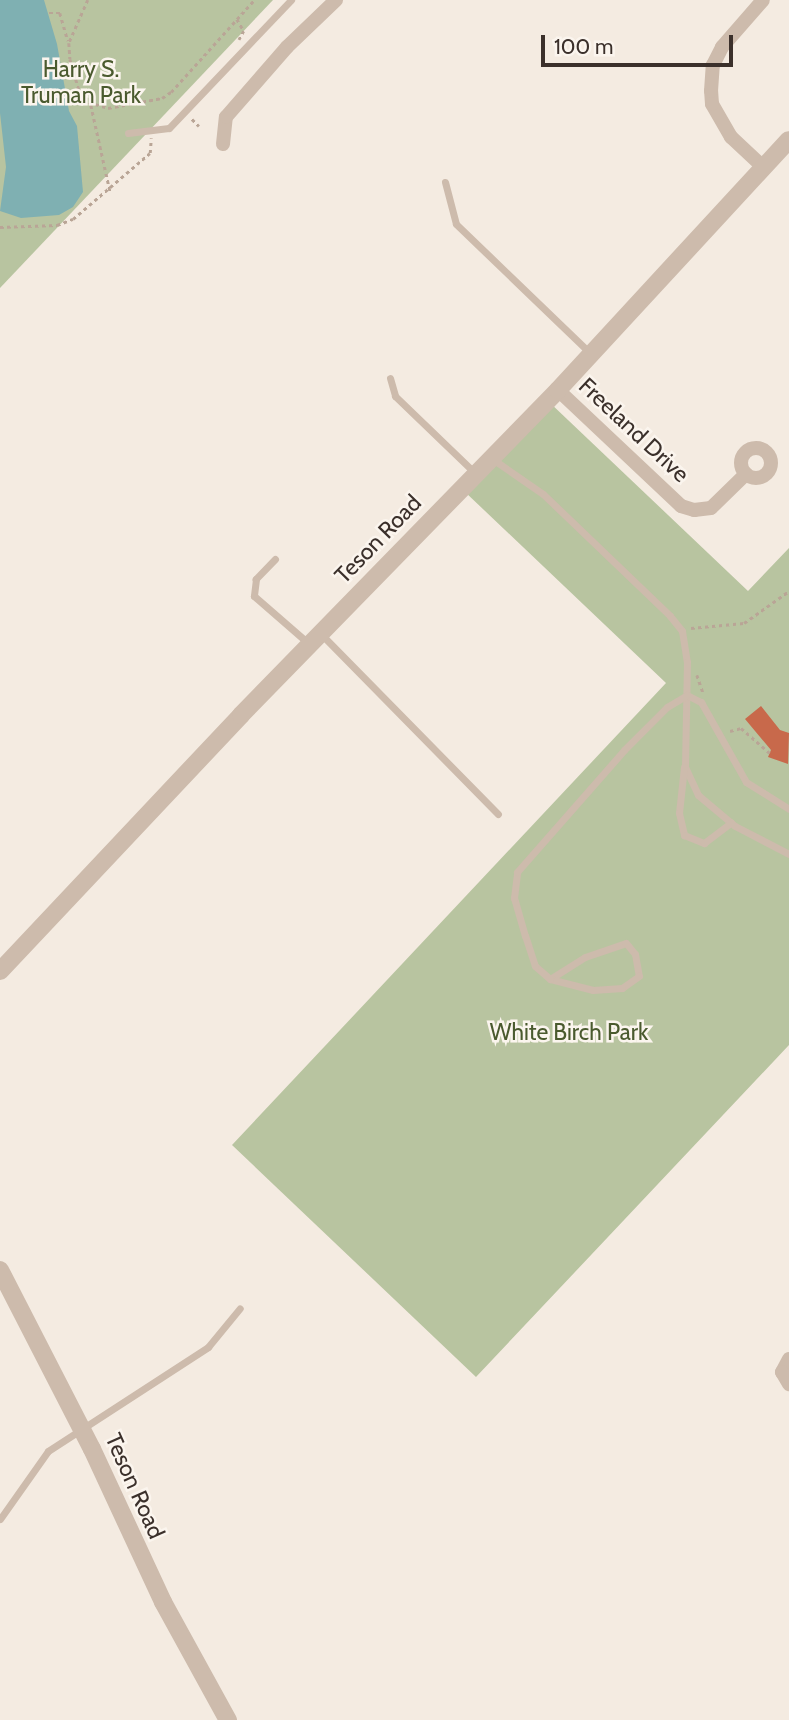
<!DOCTYPE html>
<style>
body{margin:0}
#map{position:relative;width:789px;height:1720px;overflow:hidden;background:#f4ebe1;font-family:Cabin,sans-serif}
div>[style]{position:absolute}
.green>*{inset:0;background:#b8c4a0}
.water>*{inset:0;background:#7fb0b2}
.building>*{inset:0;background:#c8694b}
.path>*{height:2.5px;margin-top:-1.25px;transform-origin:0;background:repeating-linear-gradient(90deg,#b9a596 0 3.5px,transparent 0 7px)}
.service>*{height:7px;margin:-3.5px;padding:0 3.5px;transform-origin:3.5px;border-radius:3.5px;background:#cdbbac}
.minor>*{height:14px;margin:-7px;padding:0 7px;transform-origin:7px;border-radius:7px;background:#cdbbac}
.minor>.ring{margin:-7px;padding:0;box-sizing:content-box;background:none;border:14px solid #cdbbac;border-radius:50%}
.tertiary>*{height:18px;margin:-9px;padding:0 9px;transform-origin:9px;border-radius:9px;background:#cdbbac}
span{translate:-50% -50%;white-space:nowrap;text-align:center;line-height:1.15;-webkit-text-stroke:5px #fbf5ee;paint-order:stroke}
.park-label{font-size:23px;color:#4a5a2e}
.street-label{font-size:23px;color:#3b302b}
.scale{position:absolute;left:541px;top:35px;width:192px;height:32px;box-sizing:border-box;border:4px solid #3b302b;border-top:0;padding-left:9px;font-size:21px;line-height:24px;white-space:nowrap;color:#3b302b;-webkit-text-stroke:5px #fbf5ee;paint-order:stroke}
</style>
<div id="map">
<div class="green">
<i style="clip-path:polygon(0 0,273px 0,0 288px)"></i>
<i style="clip-path:polygon(548px 401px,748px 591px,789px 548px,789px 1045px,476px 1377px,232px 1145px,666px 683px,464px 491px)"></i>
</div>
<div class="water">
<i style="clip-path:polygon(0 0,44px 0,57px 44px,69px 111px,77px 126px,83px 192px,73px 207px,59px 215px,21px 218px,0 211px,6px 167px,0 113px)"></i>
</div>
<div class="building">
<i style="clip-path:polygon(761px 706px,780px 730px,789px 733px,788px 764px,768px 757px,771px 750px,745px 719px)"></i>
</div>
<div class="path">
<i style="left:88px;top:0;width:47px;rotate:113.8deg"></i>
<i style="left:69px;top:43px;width:16px;rotate:86deg"></i>
<i style="left:70px;top:59px;width:43px;rotate:73.7deg"></i>
<i style="left:82px;top:100px;width:27px;rotate:17deg"></i>
<i style="left:108px;top:108px;width:55px;rotate:-10.5deg"></i>
<i style="left:162px;top:98px;width:11px;rotate:-34deg"></i>
<i style="left:171px;top:92px;width:124px;rotate:-47.9deg"></i>
<i style="left:49px;top:13px;width:11px"></i>
<i style="left:60px;top:13px;width:29px;rotate:74deg"></i>
<i style="left:237px;top:19px;width:14px;rotate:60deg"></i>
<i style="left:244px;top:31px;width:10px;rotate:119deg"></i>
<i style="left:91px;top:105px;width:88px;rotate:77.5deg"></i>
<i style="left:192px;top:119px;width:10px;rotate:45deg"></i>
<i style="left:0;top:227px;width:57px;rotate:-2deg"></i>
<i style="left:57px;top:225px;width:17px;rotate:-21deg"></i>
<i style="left:73px;top:219px;width:101px;rotate:-40.6deg"></i>
<i style="left:150px;top:153px;width:15px;rotate:-86deg"></i>
<i style="left:691px;top:628px;width:53px;rotate:-5.4deg"></i>
<i style="left:744px;top:623px;width:55px;rotate:-35.4deg"></i>
<i style="left:697px;top:675px;width:18px;rotate:71deg"></i>
<i style="left:730px;top:731px;width:11px;rotate:-15deg"></i>
<i style="left:741px;top:728px;width:38px;rotate:41deg"></i>
</div>
<div class="service">
<i style="left:128px;top:133px;width:41px;rotate:-7deg"></i>
<i style="left:169px;top:128px;width:177px;rotate:-46.4deg"></i>
<i style="left:445px;top:182px;width:43px;rotate:75.3deg"></i>
<i style="left:456px;top:224px;width:186px;rotate:43.9deg"></i>
<i style="left:390px;top:378px;width:19px;rotate:74deg"></i>
<i style="left:395px;top:396px;width:111px;rotate:43.9deg"></i>
<i style="left:491px;top:458px;width:63px;rotate:34.7deg"></i>
<i style="left:543px;top:494px;width:176px;rotate:43.8deg"></i>
<i style="left:670px;top:616px;width:19px;rotate:51deg"></i>
<i style="left:682px;top:631px;width:31px;rotate:81deg"></i>
<i style="left:687px;top:662px;width:105px;rotate:91.1deg"></i>
<i style="left:685px;top:767px;width:31px;rotate:65deg"></i>
<i style="left:698px;top:795px;width:48px;rotate:40deg"></i>
<i style="left:735px;top:826px;width:61px;rotate:27.4deg"></i>
<i style="left:275px;top:559px;width:28px;rotate:134deg"></i>
<i style="left:256px;top:579px;width:17px;rotate:97deg"></i>
<i style="left:254px;top:596px;width:72px;rotate:41deg"></i>
<i style="left:322px;top:635px;width:251px;rotate:45.5deg"></i>
<i style="left:687px;top:695px;width:16px;rotate:27deg"></i>
<i style="left:701px;top:702px;width:92px;rotate:60.6deg"></i>
<i style="left:746px;top:782px;width:51px;rotate:32.1deg"></i>
<i style="left:684px;top:767px;width:46px;rotate:96.2deg"></i>
<i style="left:679px;top:813px;width:23px;rotate:77deg"></i>
<i style="left:684px;top:835px;width:22px;rotate:22deg"></i>
<i style="left:704px;top:843px;width:34px;rotate:-37deg"></i>
<i style="left:550px;top:979px;width:41px;rotate:-32.2deg"></i>
<i style="left:585px;top:957px;width:43px;rotate:-18.9deg"></i>
<i style="left:626px;top:943px;width:14px;rotate:51deg"></i>
<i style="left:635px;top:954px;width:22px;rotate:80deg"></i>
<i style="left:639px;top:976px;width:21px;rotate:145deg"></i>
<i style="left:622px;top:988px;width:29px;rotate:176deg"></i>
<i style="left:593px;top:990px;width:44px;rotate:-165.7deg"></i>
<i style="left:550px;top:979px;width:20px;rotate:-139deg"></i>
<i style="left:535px;top:966px;width:32px;rotate:-108deg"></i>
<i style="left:525px;top:936px;width:40px;rotate:-106deg"></i>
<i style="left:514px;top:898px;width:26px;rotate:-83deg"></i>
<i style="left:517px;top:872px;width:162px;rotate:-48.7deg"></i>
<i style="left:624px;top:750px;width:61px;rotate:-45deg"></i>
<i style="left:667px;top:707px;width:23px;rotate:-31deg"></i>
<i style="left:0;top:1519px;width:83px;rotate:-54.8deg"></i>
<i style="left:48px;top:1451px;width:191px;rotate:-33deg"></i>
<i style="left:208px;top:1347px;width:50px;rotate:-50.6deg"></i>
</div>
<div class="minor">
<i style="left:223px;top:144px;width:27px;rotate:-84deg"></i>
<i style="left:226px;top:117px;width:93px;rotate:-48.9deg"></i>
<i style="left:287px;top:47px;width:68px;rotate:-43.8deg"></i>
<i style="left:763px;top:167px;width:44px;rotate:-136.8deg"></i>
<i style="left:731px;top:137px;width:38px;rotate:-120deg"></i>
<i style="left:712px;top:104px;width:13px;rotate:-94deg"></i>
<i style="left:711px;top:91px;width:26px;rotate:-86deg"></i>
<i style="left:713px;top:65px;width:20px;rotate:-63deg"></i>
<i style="left:722px;top:47px;width:62px;rotate:-48.9deg"></i>
<i style="left:558px;top:390px;width:169px;rotate:43.3deg"></i>
<i style="left:681px;top:506px;width:14px;rotate:17deg"></i>
<i style="left:694px;top:510px;width:17px;rotate:-7deg"></i>
<i style="left:711px;top:508px;width:49px;rotate:-44.2deg"></i>
<i class="ring" style="left:741px;top:448px;width:16px;height:16px"></i>
<i style="left:789px;top:1359px;width:15px;rotate:118deg"></i>
<i style="left:782px;top:1372px;width:14px;rotate:60deg"></i>
</div>
<div class="tertiary">
<i style="left:0;top:971px;width:352px;rotate:-46.7deg"></i>
<i style="left:241px;top:715px;width:454px;rotate:-45.7deg"></i>
<i style="left:558px;top:390px;width:340px;rotate:-47.3deg"></i>
<i style="left:0;top:1270px;width:201px;rotate:62.8deg"></i>
<i style="left:92px;top:1449px;width:169px;rotate:65.1deg"></i>
<i style="left:163px;top:1602px;width:135px;rotate:61.2deg"></i>
</div>
<div class="park-label">
<span style="left:81px;top:82px">Harry S.<br>Truman Park</span>
<span style="left:569px;top:1032px">White Birch Park</span>
</div>
<div class="street-label">
<span style="left:634px;top:430px;rotate:43deg">Freeland Drive</span>
<span style="left:378px;top:539px;rotate:-46deg">Teson Road</span>
<span style="left:135px;top:1486px;rotate:66deg">Teson Road</span>
</div>
<div class="scale">100 m</div>
</div>
